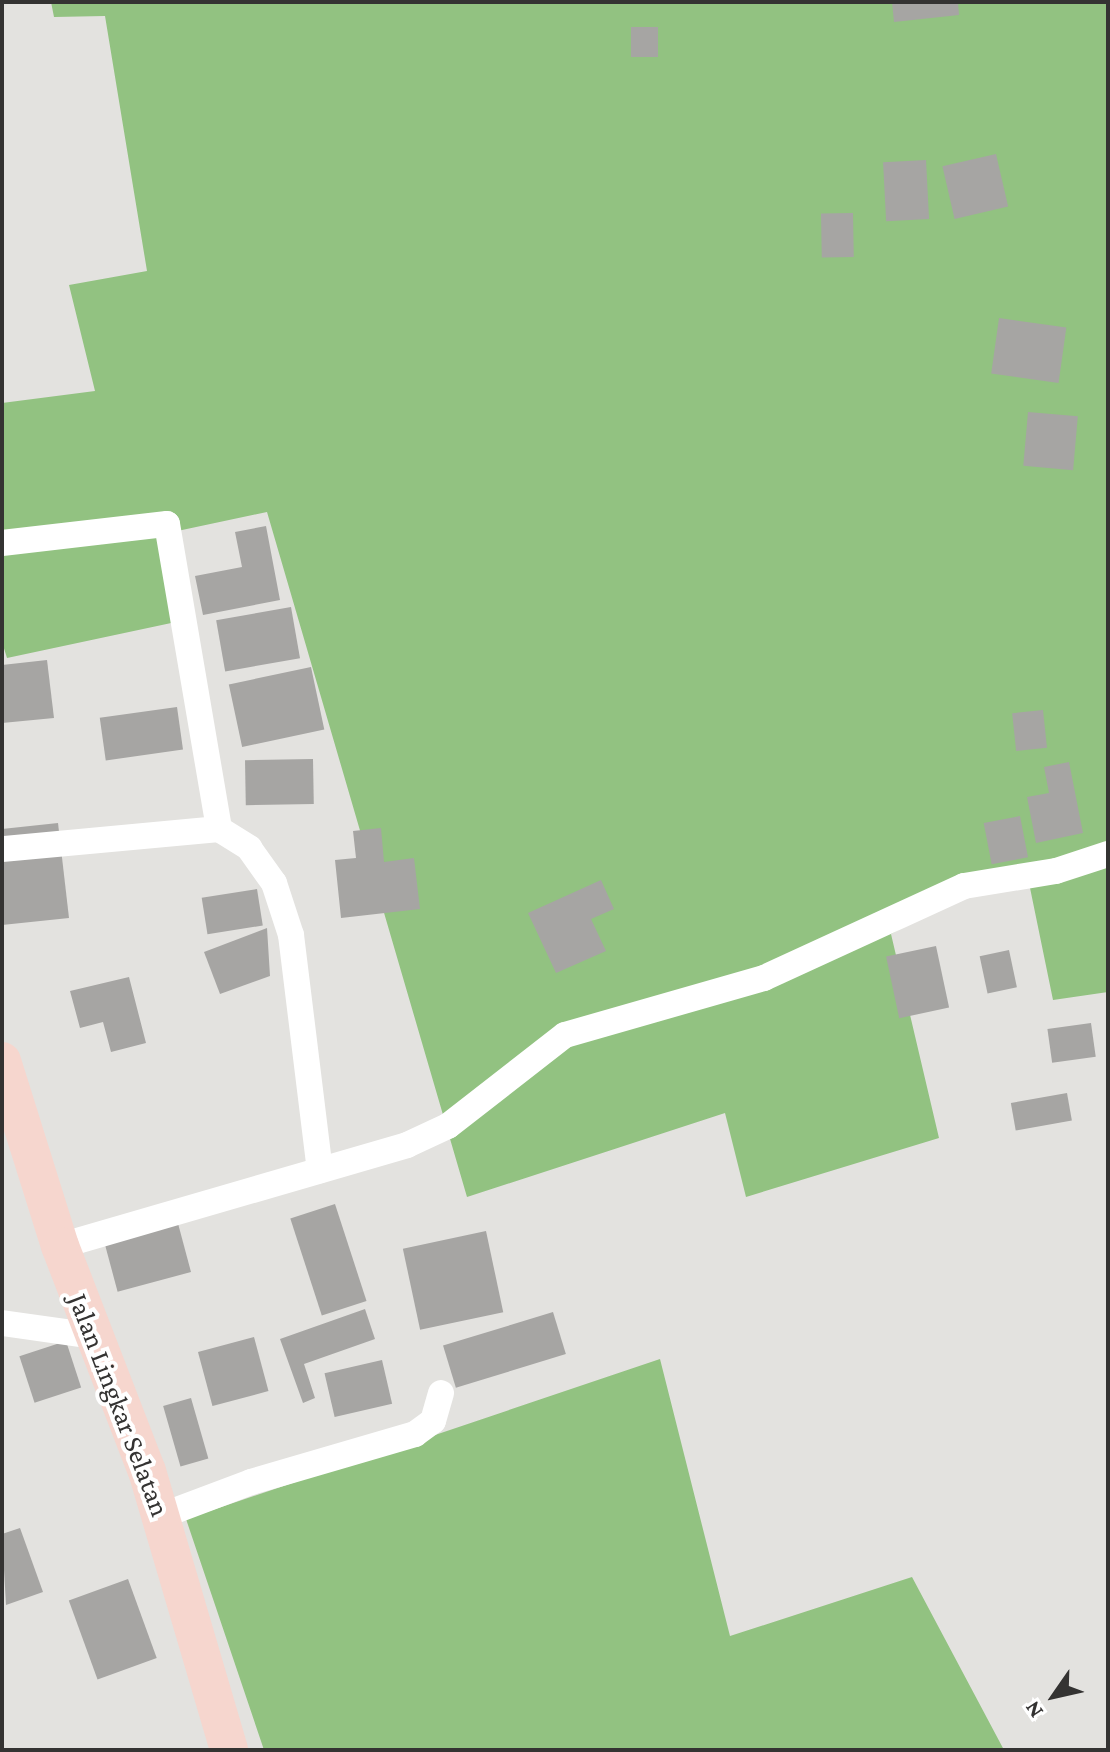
<!DOCTYPE html>
<style>
body{margin:0}
#map{position:relative;width:1110px;height:1752px;overflow:hidden;background:#e3e2df;font-family:"Crimson Pro",serif}
div>[style]{position:absolute}
.forest>*{inset:0;background:#92c281}
.building>*{inset:0;background:#a6a5a3;transform-origin:0 0}
.street>*{height:26px;margin:-13px;padding:0 13px;transform-origin:13px;border-radius:13px;background:#fff}
.secondary>*{height:38px;margin:-19px;padding:0 19px;transform-origin:19px;border-radius:19px;background:#f6d6ce}
span{translate:-50% -50%;white-space:nowrap;text-align:center;line-height:1.15;-webkit-text-stroke:8px #fff;paint-order:stroke}
.street-label{font-size:28px;color:#343332}
.frame{position:absolute;inset:0;border:4px solid #343332;pointer-events:none}
.north{position:absolute;left:1014px;top:1656px;width:80px;height:80px;-webkit-text-stroke:6px #fff;paint-order:stroke;rotate:236deg;font-size:22px;font-weight:700;line-height:32px;text-align:center;color:#343332}
.north::after{content:'';display:block;margin:auto;width:28px;height:36px;background:#343332;clip-path:polygon(50% 0,100% 100%,50% 72%,0 100%)}
</style>
<div id="map">
<div class="forest">
<i style="clip-path:polygon(51px 2px,1108px 2px,1108px 992px,1053px 1000px,1029px 883px,967px 894px,891px 934px,939px 1138px,746px 1197px,725px 1113px,467px 1197px,267px 512px,168px 533px,190px 619px,7px 658px,2px 642px,2px 403px,95px 391px,69px 285px,147px 271px,105px 16px,54px 17px)"></i>
<i style="clip-path:polygon(660px 1359px,730px 1636px,912px 1577px,1004px 1750px,264px 1750px,186px 1519px)"></i>
</div>
<div class="building">
<i style="clip-path:polygon(892px 2px,958px 2px,959px 15px,894px 22px)"></i>
<i style="left:631px;top:27px;width:27px;height:30px"></i>
<i style="left:996px;top:154px;width:54px;height:55px;rotate:77deg"></i>
<i style="left:926px;top:160px;width:59px;height:43px;rotate:87deg"></i>
<i style="left:853px;top:213px;width:44px;height:32px;rotate:89deg"></i>
<i style="left:999px;top:318px;width:68px;height:56px;rotate:8deg"></i>
<i style="left:1028px;top:412px;width:50px;height:54px;rotate:5deg"></i>
<i style="clip-path:polygon(266px 526px,280px 600px,203px 615px,195px 576px,242px 567px,235px 532px)"></i>
<i style="left:291px;top:607px;width:52px;height:76px;rotate:80deg"></i>
<i style="clip-path:polygon(47px 660px,54px 718px,2px 723px,2px 665px)"></i>
<i style="left:311px;top:667px;width:64px;height:84px;rotate:78deg"></i>
<i style="left:177px;top:707px;width:43px;height:78px;rotate:82deg"></i>
<i style="left:1043px;top:710px;width:38px;height:31px;rotate:84deg"></i>
<i style="left:313px;top:759px;width:45px;height:68px;rotate:89deg"></i>
<i style="clip-path:polygon(1069px 762px,1083px 833px,1036px 843px,1027px 797px,1049px 793px,1044px 767px)"></i>
<i style="left:1020px;top:816px;width:42px;height:37px;rotate:79deg"></i>
<i style="clip-path:polygon(58px 823px,69px 918px,2px 925px,2px 829px)"></i>
<i style="clip-path:polygon(381px 828px,384px 862px,414px 858px,420px 909px,341px 918px,335px 860px,356px 858px,353px 831px)"></i>
<i style="clip-path:polygon(601px 880px,614px 909px,591px 919px,606px 951px,556px 973px,528px 913px)"></i>
<i style="left:257px;top:889px;width:37px;height:56px;rotate:81deg"></i>
<i style="clip-path:polygon(267px 928px,270px 976px,220px 994px,204px 952px)"></i>
<i style="left:936px;top:946px;width:63px;height:51px;rotate:78deg"></i>
<i style="left:1009px;top:950px;width:38px;height:30px;rotate:78deg"></i>
<i style="clip-path:polygon(129px 977px,146px 1043px,111px 1052px,103px 1022px,80px 1028px,70px 991px)"></i>
<i style="left:1091px;top:1023px;width:34px;height:44px;rotate:82deg"></i>
<i style="left:1067px;top:1093px;width:28px;height:57px;rotate:80deg"></i>
<i style="left:335px;top:1204px;width:102px;height:47px;rotate:72deg"></i>
<i style="left:176px;top:1216px;width:58px;height:76px;rotate:75deg"></i>
<i style="left:486px;top:1231px;width:83px;height:85px;rotate:78deg"></i>
<i style="clip-path:polygon(365px 1309px,375px 1339px,304px 1364px,315px 1398px,303px 1403px,280px 1339px)"></i>
<i style="left:553px;top:1312px;width:44px;height:115px;rotate:73deg"></i>
<i style="left:254px;top:1337px;width:56px;height:58px;rotate:75deg"></i>
<i style="left:66px;top:1341px;width:49px;height:49px;rotate:72deg"></i>
<i style="left:382px;top:1360px;width:45px;height:59px;rotate:77deg"></i>
<i style="left:191px;top:1398px;width:63px;height:29px;rotate:74deg"></i>
<i style="clip-path:polygon(20px 1528px,43px 1592px,6px 1605px,2px 1534px)"></i>
<i style="left:128px;top:1579px;width:84px;height:63px;rotate:70deg"></i>
</div>
<div class="street">
<i style="left:2px;top:543px;width:166px;rotate:-6.6deg"></i>
<i style="left:167px;top:524px;width:309px;rotate:80.3deg"></i>
<i style="left:219px;top:829px;width:218px;rotate:174.7deg"></i>
<i style="left:219px;top:829px;width:36px;rotate:32deg"></i>
<i style="left:249px;top:848px;width:43px;rotate:54.5deg"></i>
<i style="left:274px;top:883px;width:55px;rotate:71.9deg"></i>
<i style="left:291px;top:935px;width:237px;rotate:83deg"></i>
<i style="left:60px;top:1246px;width:361px;rotate:-16.2deg"></i>
<i style="left:407px;top:1145px;width:45px;rotate:-24.9deg"></i>
<i style="left:448px;top:1126px;width:148px;rotate:-37.9deg"></i>
<i style="left:565px;top:1035px;width:207px;rotate:-16deg"></i>
<i style="left:764px;top:978px;width:220px;rotate:-24.7deg"></i>
<i style="left:964px;top:886px;width:93px;rotate:-9.3deg"></i>
<i style="left:1056px;top:871px;width:55px;rotate:-18.1deg"></i>
<i style="left:2px;top:1323px;width:92px;rotate:8.1deg"></i>
<i style="left:161px;top:1516px;width:96px;rotate:-20.7deg"></i>
<i style="left:251px;top:1482px;width:171px;rotate:-16.3deg"></i>
<i style="left:415px;top:1434px;width:22px;rotate:-36deg"></i>
<i style="left:433px;top:1421px;width:29px;rotate:-74deg"></i>
</div>
<div class="secondary">
<i style="left:2px;top:1061px;width:194px;rotate:72.6deg"></i>
<i style="left:60px;top:1246px;width:241px;rotate:68.9deg"></i>
<i style="left:147px;top:1471px;width:291px;rotate:73.6deg"></i>
</div>
<div class="street-label">
<span style="left:119px;top:1405px;rotate:69deg">Jalan Lingkar Selatan</span>
</div>
<div class="frame"></div>
<div class="north">N</div>
</div>
